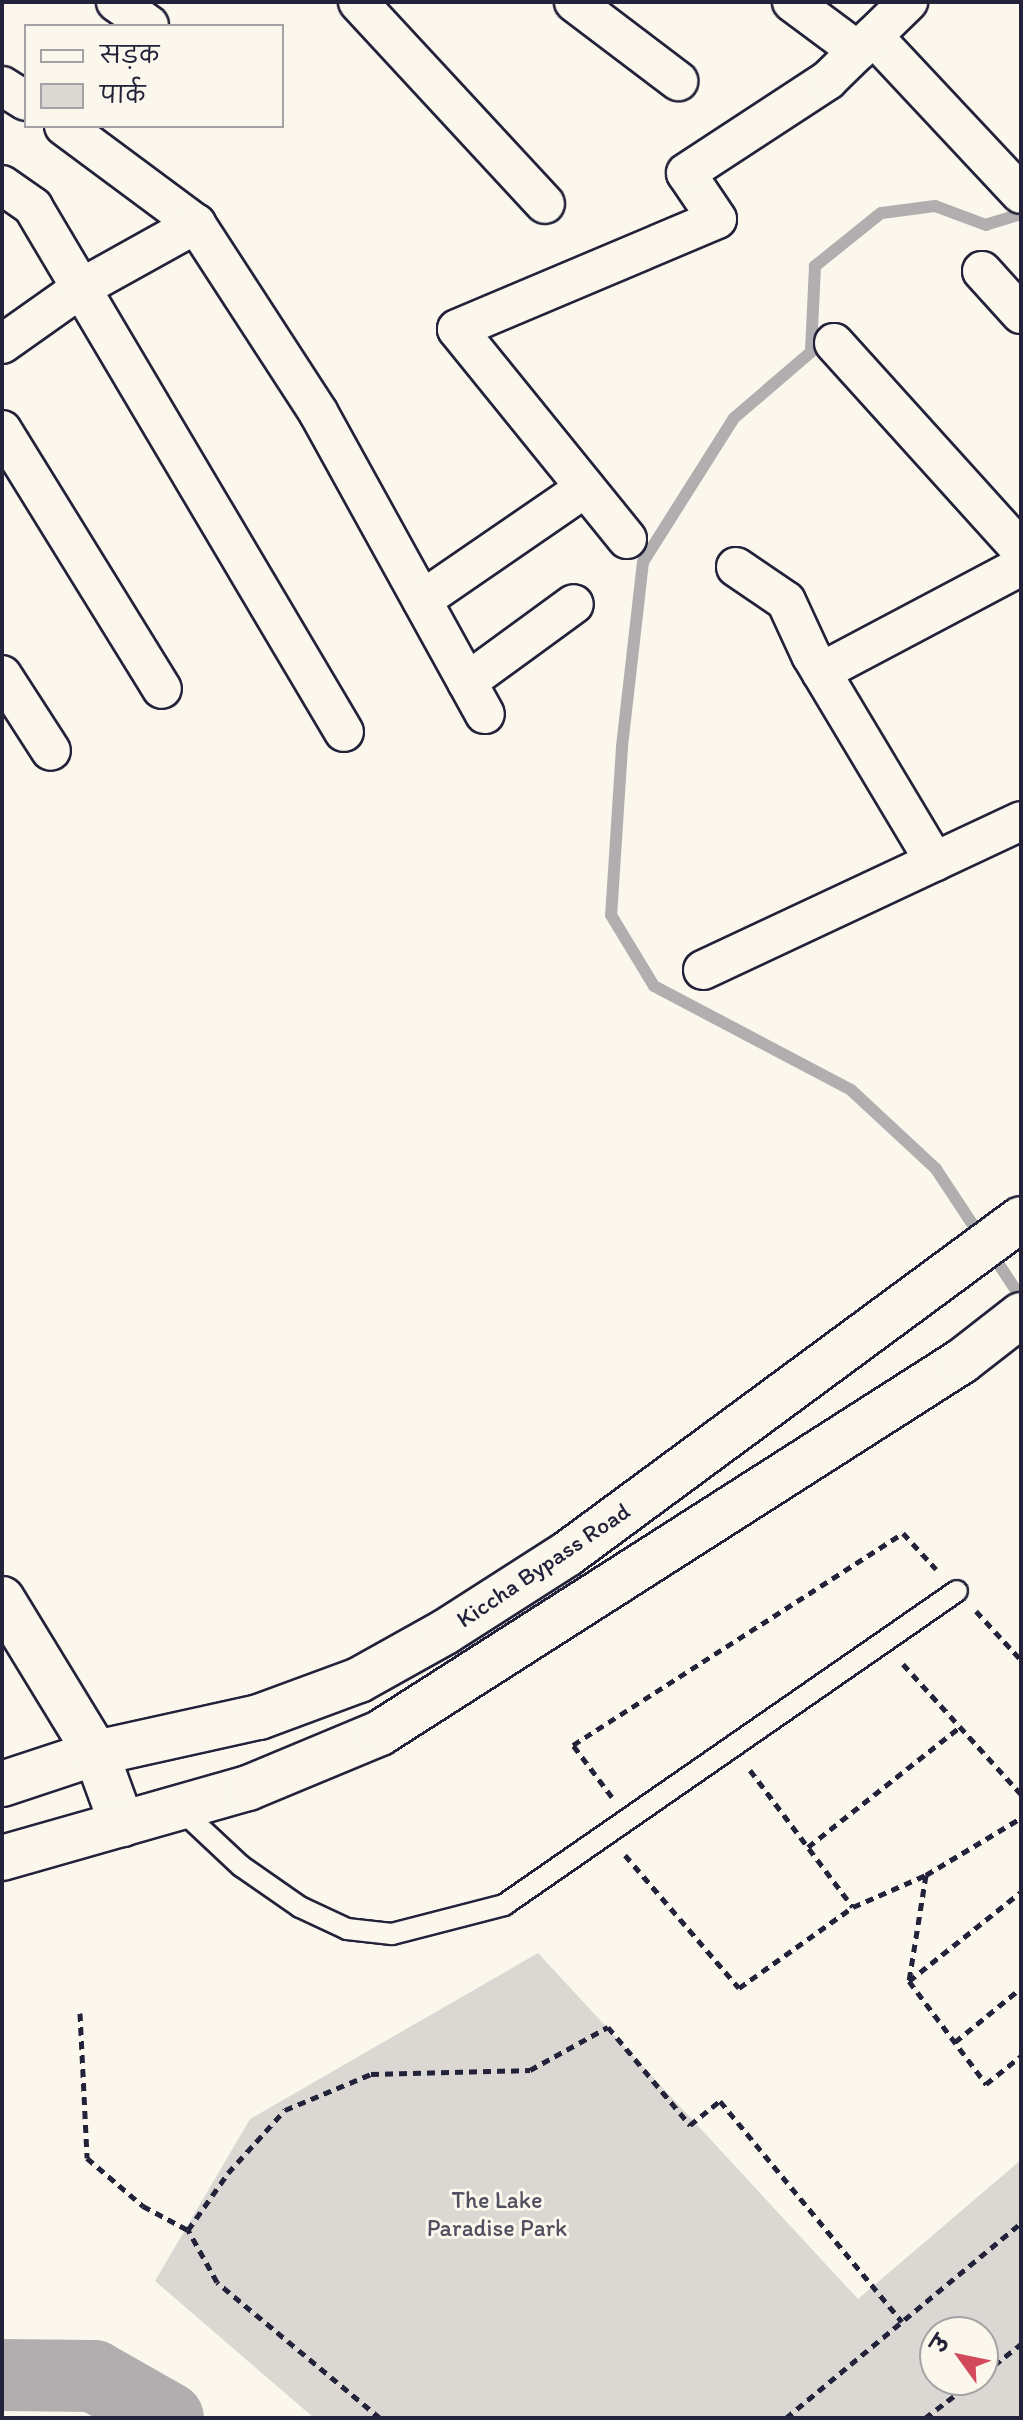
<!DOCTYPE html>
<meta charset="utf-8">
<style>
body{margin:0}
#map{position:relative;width:1023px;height:2420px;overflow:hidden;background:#fbf7ec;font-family:Itim,"Playpen Sans Deva",sans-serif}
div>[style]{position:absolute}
.green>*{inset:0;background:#dbd8d3}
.stream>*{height:12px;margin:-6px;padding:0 6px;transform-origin:6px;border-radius:6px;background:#b1aeb0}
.river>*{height:72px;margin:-36px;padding:0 36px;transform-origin:36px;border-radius:36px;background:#b1aeb0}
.path>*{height:5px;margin-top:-2.5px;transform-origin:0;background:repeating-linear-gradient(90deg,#22223b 0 8px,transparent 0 14px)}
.roads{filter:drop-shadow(2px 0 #22223b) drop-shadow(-2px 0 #22223b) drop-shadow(0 2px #22223b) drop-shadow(0 -2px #22223b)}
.lane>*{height:20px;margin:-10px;padding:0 10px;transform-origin:10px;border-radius:10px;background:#fbf7ec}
.street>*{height:38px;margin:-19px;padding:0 19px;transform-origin:19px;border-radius:19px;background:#fbf7ec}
.secondary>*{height:44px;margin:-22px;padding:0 22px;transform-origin:22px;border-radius:22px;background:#fbf7ec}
.primary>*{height:44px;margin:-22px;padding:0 22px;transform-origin:22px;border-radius:22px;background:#fbf7ec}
span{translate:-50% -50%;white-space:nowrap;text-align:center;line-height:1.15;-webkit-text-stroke:6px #fbf7ec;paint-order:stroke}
.street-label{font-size:24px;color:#22223b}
.park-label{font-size:24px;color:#505061}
.frame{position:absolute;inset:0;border:4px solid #22223b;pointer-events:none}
.legend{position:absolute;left:24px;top:24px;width:260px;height:104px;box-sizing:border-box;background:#fbf7ec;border:2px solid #a4a2a5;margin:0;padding:10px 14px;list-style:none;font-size:24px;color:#22223b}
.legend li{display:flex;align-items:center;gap:16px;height:40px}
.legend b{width:40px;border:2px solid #a4a2a5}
.north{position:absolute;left:919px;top:2316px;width:80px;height:80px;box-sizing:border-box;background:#fbf7ec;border:2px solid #a4a2a5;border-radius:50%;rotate:303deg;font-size:22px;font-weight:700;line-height:32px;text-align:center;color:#22223b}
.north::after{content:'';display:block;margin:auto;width:28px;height:36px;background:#d1495b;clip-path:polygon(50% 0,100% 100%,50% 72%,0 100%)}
</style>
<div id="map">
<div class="green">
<i style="clip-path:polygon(evenodd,538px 1953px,858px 2299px,1021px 2160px,1021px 2418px,314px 2418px,155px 2281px,250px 2119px,538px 1953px,935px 2332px,983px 2332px,983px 2380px,935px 2380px,935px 2332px)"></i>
</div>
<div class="stream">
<i style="left:1021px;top:214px;width:37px;rotate:163deg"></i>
<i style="left:986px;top:225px;width:54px;rotate:-159.6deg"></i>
<i style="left:935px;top:206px;width:54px;rotate:172.6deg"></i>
<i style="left:881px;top:213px;width:85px;rotate:141.2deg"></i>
<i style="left:815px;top:266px;width:86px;rotate:92.7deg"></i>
<i style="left:811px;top:352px;width:101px;rotate:139.4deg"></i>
<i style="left:734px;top:418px;width:170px;rotate:122.3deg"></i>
<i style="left:643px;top:562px;width:186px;rotate:96.5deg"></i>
<i style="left:622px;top:747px;width:168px;rotate:93.7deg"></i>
<i style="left:611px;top:915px;width:83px;rotate:58.8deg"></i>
<i style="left:654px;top:986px;width:223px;rotate:27.8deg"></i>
<i style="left:851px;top:1090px;width:116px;rotate:42.9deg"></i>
<i style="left:936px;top:1169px;width:154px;rotate:56.6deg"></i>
</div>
<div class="river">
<i style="left:2px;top:2375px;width:92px;rotate:0.6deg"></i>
<i style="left:94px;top:2376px;width:85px;rotate:29.6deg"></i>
</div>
<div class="path">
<i style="left:976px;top:1611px;width:67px;rotate:47.4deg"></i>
<i style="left:903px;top:1664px;width:176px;rotate:47.8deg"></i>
<i style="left:750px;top:1770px;width:171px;rotate:53.1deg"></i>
<i style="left:853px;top:1907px;width:80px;rotate:-23.7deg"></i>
<i style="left:926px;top:1875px;width:107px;rotate:99.1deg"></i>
<i style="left:909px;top:1981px;width:129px;rotate:53.2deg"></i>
<i style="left:986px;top:2084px;width:45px;rotate:-38.7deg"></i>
<i style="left:612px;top:1797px;width:65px;rotate:-126.9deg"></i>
<i style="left:573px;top:1745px;width:392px;rotate:-32.7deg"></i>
<i style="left:903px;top:1533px;width:49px;rotate:47.5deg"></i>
<i style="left:808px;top:1847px;width:194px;rotate:-38.3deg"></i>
<i style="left:625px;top:1855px;width:175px;rotate:49.4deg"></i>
<i style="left:739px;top:1988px;width:140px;rotate:-35.4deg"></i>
<i style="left:926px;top:1875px;width:111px;rotate:-31deg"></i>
<i style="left:909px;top:1981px;width:143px;rotate:-38.5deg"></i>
<i style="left:80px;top:2013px;width:145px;rotate:87.2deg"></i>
<i style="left:87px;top:2158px;width:74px;rotate:40.6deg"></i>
<i style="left:143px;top:2206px;width:51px;rotate:28.1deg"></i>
<i style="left:955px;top:2042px;width:85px;rotate:-39.3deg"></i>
<i style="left:983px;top:2374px;width:48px;rotate:-38.3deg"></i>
<i style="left:380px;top:2418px;width:212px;rotate:-140.2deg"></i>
<i style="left:217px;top:2282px;width:60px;rotate:-119.1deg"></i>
<i style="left:188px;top:2230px;width:70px;rotate:-54.9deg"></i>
<i style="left:228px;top:2173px;width:85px;rotate:-47.9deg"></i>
<i style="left:285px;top:2110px;width:93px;rotate:-22.7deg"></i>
<i style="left:371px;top:2074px;width:159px;rotate:-1.4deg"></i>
<i style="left:530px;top:2070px;width:89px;rotate:-28.9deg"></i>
<i style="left:608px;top:2027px;width:128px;rotate:50.1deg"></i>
<i style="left:690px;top:2125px;width:38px;rotate:-39deg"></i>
<i style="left:720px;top:2101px;width:286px;rotate:50.5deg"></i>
<i style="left:786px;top:2418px;width:305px;rotate:-39.7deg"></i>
<i style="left:925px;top:2418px;width:63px;rotate:-37.2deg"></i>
</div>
<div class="roads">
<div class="lane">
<i style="left:179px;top:1808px;width:85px;rotate:43.1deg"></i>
<i style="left:241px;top:1866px;width:72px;rotate:34.8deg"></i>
<i style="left:300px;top:1907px;width:52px;rotate:25.1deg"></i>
<i style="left:347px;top:1929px;width:45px;rotate:6.3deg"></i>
<i style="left:392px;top:1934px;width:116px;rotate:-14.5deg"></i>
<i style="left:504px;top:1905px;width:551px;rotate:-34.73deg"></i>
</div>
<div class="street">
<i style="left:116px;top:2px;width:40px;rotate:34.9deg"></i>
<i style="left:358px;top:2px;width:275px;rotate:47.2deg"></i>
<i style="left:574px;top:2px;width:131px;rotate:37.2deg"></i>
<i style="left:792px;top:2px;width:82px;rotate:36.6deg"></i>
<i style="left:873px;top:36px;width:216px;rotate:46.9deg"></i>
<i style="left:2px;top:86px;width:28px;rotate:32deg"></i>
<i style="left:64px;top:126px;width:164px;rotate:36.6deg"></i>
<i style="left:196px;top:224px;width:224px;rotate:57deg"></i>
<i style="left:318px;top:412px;width:345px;rotate:61.1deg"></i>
<i style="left:2px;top:185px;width:38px;rotate:35deg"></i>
<i style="left:33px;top:207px;width:610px;rotate:59.36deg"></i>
<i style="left:982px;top:271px;width:58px;rotate:47.8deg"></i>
<i style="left:834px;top:343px;width:279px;rotate:47.9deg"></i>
<i style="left:2px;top:344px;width:97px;rotate:-35.3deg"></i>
<i style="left:81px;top:288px;width:132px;rotate:-29.1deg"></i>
<i style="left:2px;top:430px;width:304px;rotate:58.3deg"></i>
<i style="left:627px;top:539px;width:270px;rotate:-129deg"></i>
<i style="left:457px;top:329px;width:282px;rotate:-22.9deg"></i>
<i style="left:717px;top:219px;width:55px;rotate:-124deg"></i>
<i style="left:686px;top:173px;width:170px;rotate:-33.2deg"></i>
<i style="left:828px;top:80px;width:112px;rotate:-44.3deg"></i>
<i style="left:736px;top:567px;width:60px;rotate:34.2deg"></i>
<i style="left:786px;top:601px;width:60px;rotate:65.2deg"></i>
<i style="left:811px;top:655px;width:241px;rotate:59.1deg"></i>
<i style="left:422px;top:600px;width:198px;rotate:-34.5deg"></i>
<i style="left:821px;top:672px;width:226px;rotate:-27.9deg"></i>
<i style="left:2px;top:675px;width:90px;rotate:57.2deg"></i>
<i style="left:467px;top:682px;width:132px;rotate:-36.1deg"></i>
<i style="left:703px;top:970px;width:351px;rotate:-25.1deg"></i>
</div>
<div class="secondary">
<i style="left:2px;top:1599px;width:180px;rotate:58.6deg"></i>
<i style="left:96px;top:1753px;width:76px;rotate:69.9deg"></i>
</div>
<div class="primary">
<i style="left:2px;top:1784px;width:99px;rotate:-18.3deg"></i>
<i style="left:96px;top:1753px;width:167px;rotate:-12.5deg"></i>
<i style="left:259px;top:1717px;width:107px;rotate:-20.3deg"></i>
<i style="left:359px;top:1680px;width:98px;rotate:-29.2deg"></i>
<i style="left:445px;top:1632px;width:145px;rotate:-32.6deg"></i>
<i style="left:567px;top:1554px;width:564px;rotate:-36.42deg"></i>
<i style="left:2px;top:1858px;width:256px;rotate:-15.9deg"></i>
<i style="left:248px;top:1788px;width:143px;rotate:-22.6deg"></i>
<i style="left:380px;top:1733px;width:691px;rotate:-32.59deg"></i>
<i style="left:962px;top:1361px;width:75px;rotate:-37.9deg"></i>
</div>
</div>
<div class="street-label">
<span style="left:543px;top:1565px;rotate:-34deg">Kiccha Bypass Road</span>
</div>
<div class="park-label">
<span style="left:497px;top:2214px">The Lake<br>Paradise Park</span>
</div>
<div class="frame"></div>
<ul class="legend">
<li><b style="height:10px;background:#fbf7ec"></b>सड़क</li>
<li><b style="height:22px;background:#dbd8d3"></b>पार्क</li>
</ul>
<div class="north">उ</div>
</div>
